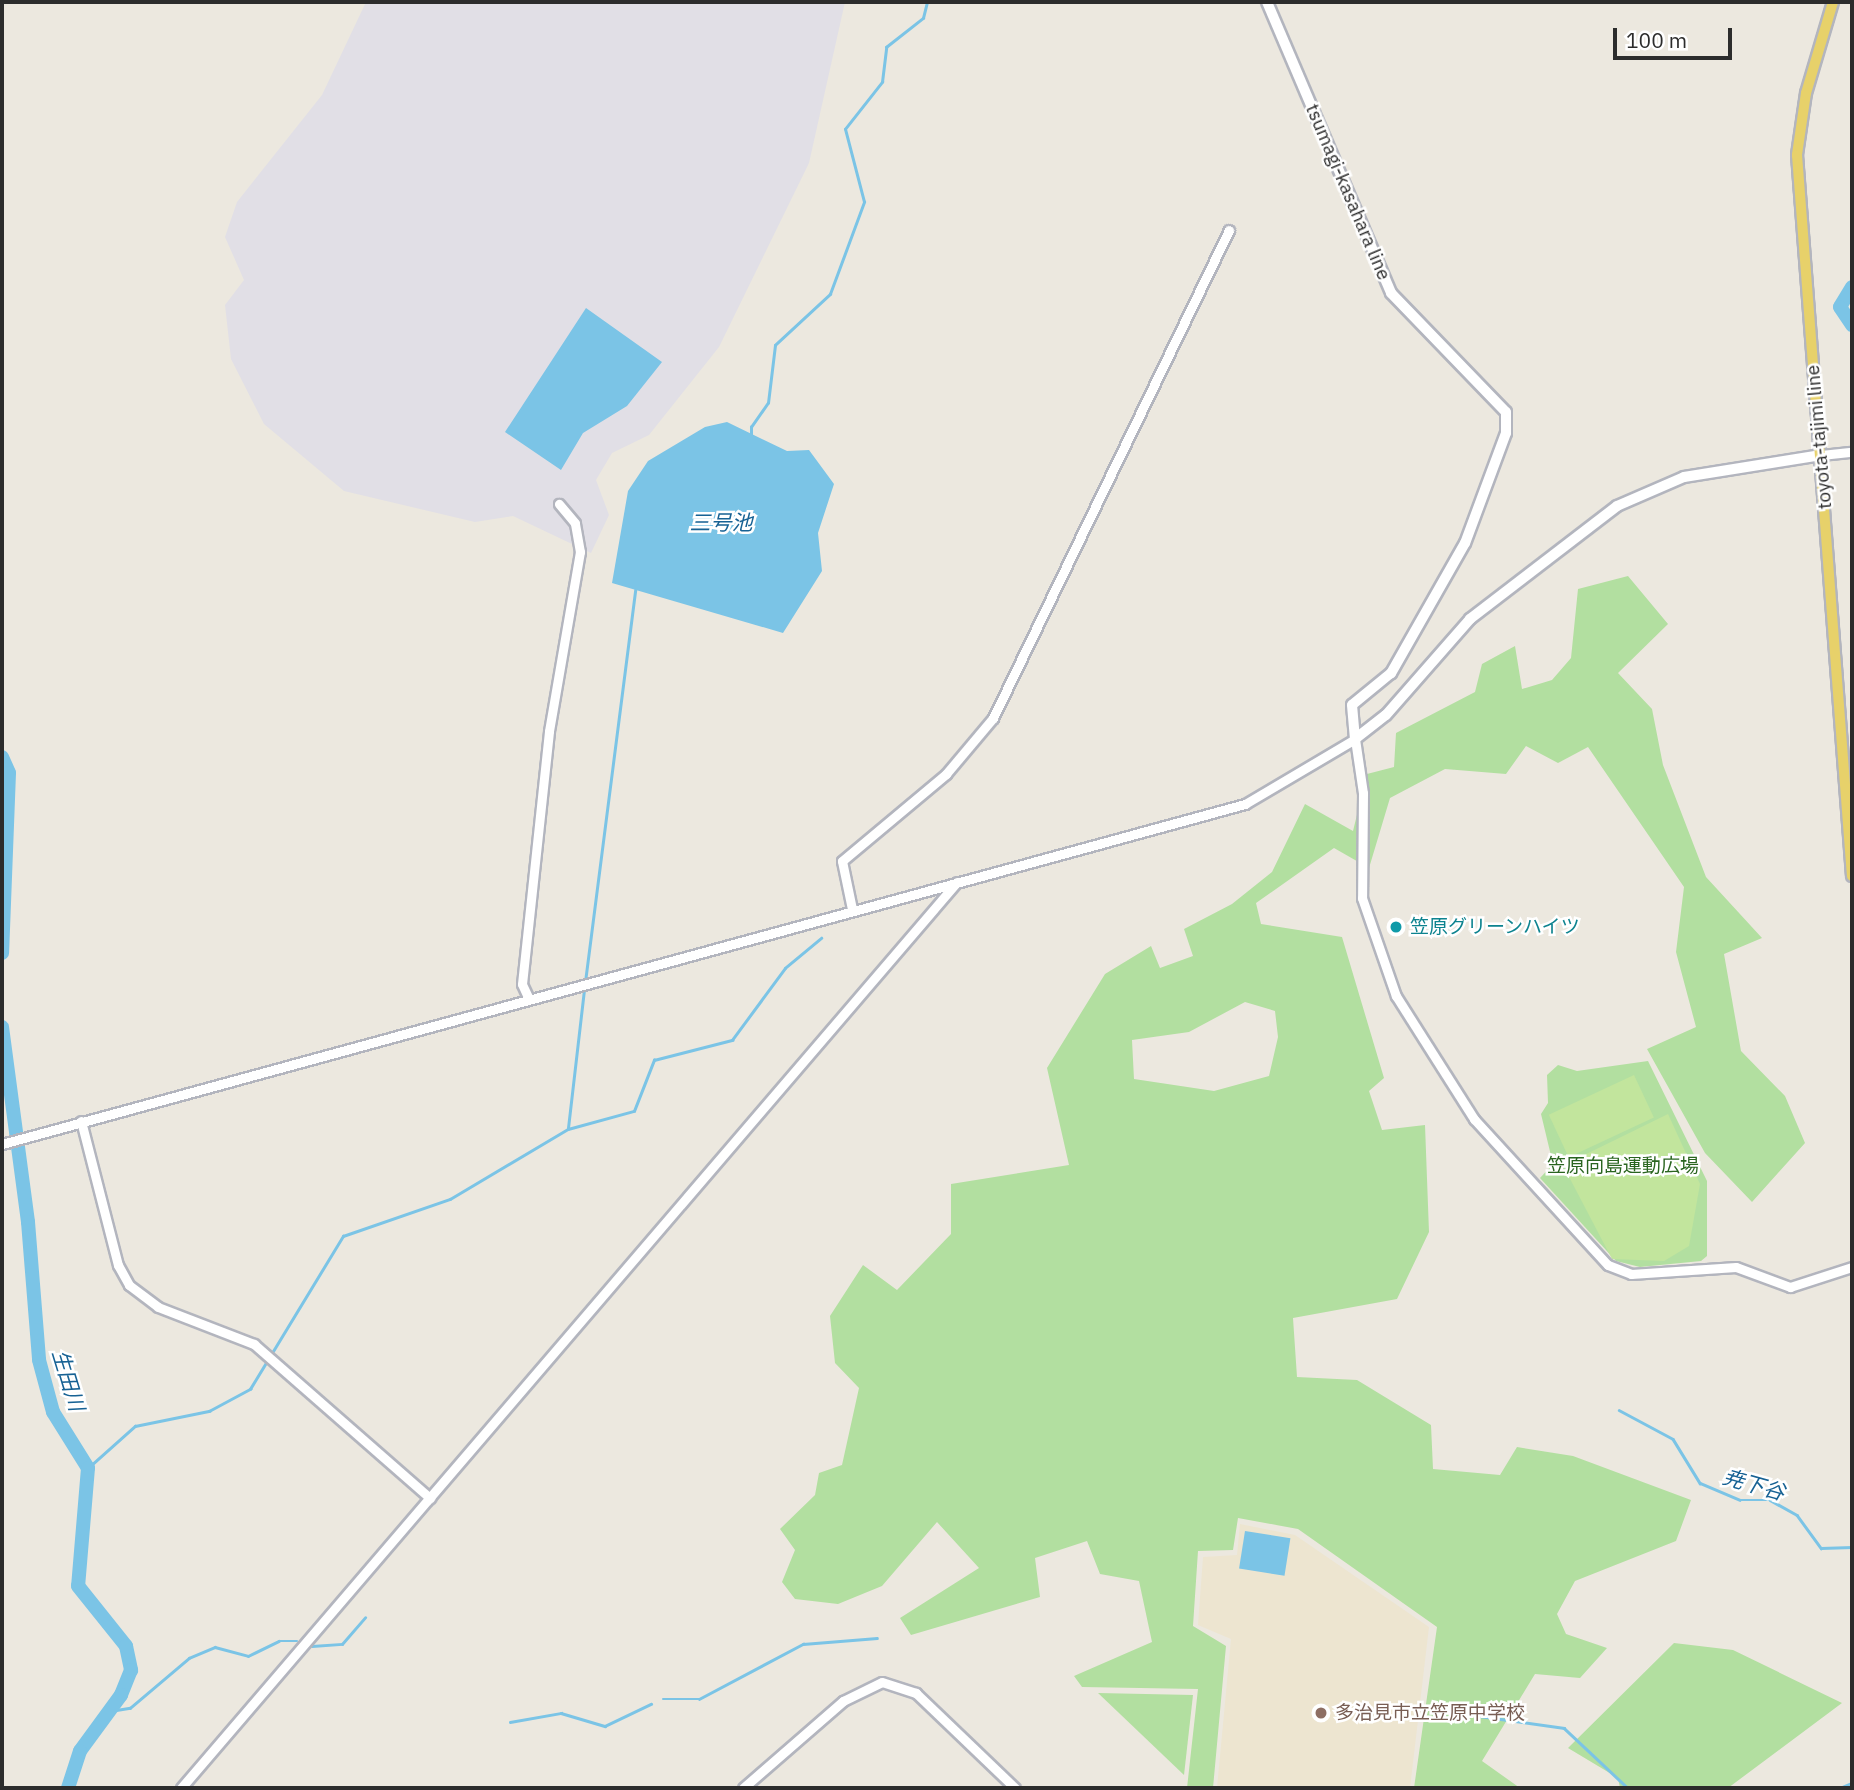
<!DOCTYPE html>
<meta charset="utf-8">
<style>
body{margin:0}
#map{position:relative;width:1854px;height:1790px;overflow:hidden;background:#ece8df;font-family:"IBM Plex Sans","Noto Sans JP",sans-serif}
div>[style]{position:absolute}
.industrial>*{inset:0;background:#e1dfe6}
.education>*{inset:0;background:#ede5d0}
.green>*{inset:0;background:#b2dfa0}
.pitch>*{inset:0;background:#c2e59d;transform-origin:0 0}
.water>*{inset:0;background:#7bc4e6;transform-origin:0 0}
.stream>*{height:2.5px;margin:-1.25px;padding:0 1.25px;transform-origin:1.25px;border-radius:1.25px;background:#7bc4e6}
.river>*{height:14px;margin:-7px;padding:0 7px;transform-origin:7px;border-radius:7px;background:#7bc4e6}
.roads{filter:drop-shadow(2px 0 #b3b5be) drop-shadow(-2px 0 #b3b5be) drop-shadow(0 2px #b3b5be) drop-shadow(0 -2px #b3b5be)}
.tertiary>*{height:9px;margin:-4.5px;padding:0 4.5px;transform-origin:4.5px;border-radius:4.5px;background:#fff}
.secondary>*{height:10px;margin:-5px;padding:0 5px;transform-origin:5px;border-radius:5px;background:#fff}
.primary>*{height:10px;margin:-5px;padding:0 5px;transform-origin:5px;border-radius:5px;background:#e7d16a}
.dots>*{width:19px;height:19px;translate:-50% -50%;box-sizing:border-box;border:4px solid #fff;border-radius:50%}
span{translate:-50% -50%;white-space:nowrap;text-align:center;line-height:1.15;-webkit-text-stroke:5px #fff;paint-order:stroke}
.street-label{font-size:19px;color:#2c2c2c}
.culture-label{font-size:19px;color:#0d838f}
.left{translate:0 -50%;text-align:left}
.park-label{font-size:19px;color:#2a6520}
.education-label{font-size:19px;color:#785e54}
.water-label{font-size:21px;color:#176294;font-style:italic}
.frame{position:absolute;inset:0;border:4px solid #2c2c2c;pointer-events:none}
.scale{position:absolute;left:1613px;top:28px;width:119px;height:32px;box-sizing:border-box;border:4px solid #2c2c2c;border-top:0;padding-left:9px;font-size:21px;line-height:24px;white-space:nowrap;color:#2c2c2c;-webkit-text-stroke:5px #fff;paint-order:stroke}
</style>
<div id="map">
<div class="industrial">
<i style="clip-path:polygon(366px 2px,845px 2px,809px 163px,719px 347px,649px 435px,612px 453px,596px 480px,609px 515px,591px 553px,513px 516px,475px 522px,344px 491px,264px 424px,231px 359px,225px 305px,244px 280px,225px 237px,237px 202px,322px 95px)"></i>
</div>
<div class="education">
<i style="clip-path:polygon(1240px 1524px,1295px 1535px,1429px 1627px,1410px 1788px,1217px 1788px,1231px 1639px,1198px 1625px,1203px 1557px,1237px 1555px)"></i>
</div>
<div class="green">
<i style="clip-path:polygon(evenodd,1628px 576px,1668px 624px,1618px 673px,1652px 709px,1663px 765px,1706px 877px,1762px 938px,1724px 954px,1741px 1051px,1785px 1096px,1805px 1143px,1752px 1202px,1705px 1153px,1647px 1049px,1696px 1027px,1676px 952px,1684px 887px,1588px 747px,1558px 763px,1526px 746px,1506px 774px,1445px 769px,1390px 798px,1369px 868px,1334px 848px,1256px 903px,1261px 924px,1342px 937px,1384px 1078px,1369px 1091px,1382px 1130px,1425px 1125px,1429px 1232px,1397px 1299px,1293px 1318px,1297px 1377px,1357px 1380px,1431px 1425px,1433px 1469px,1500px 1475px,1517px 1447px,1573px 1456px,1691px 1500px,1676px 1541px,1575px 1581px,1557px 1614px,1566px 1634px,1607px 1648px,1580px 1678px,1535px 1674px,1482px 1761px,1520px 1788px,1414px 1788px,1437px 1627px,1298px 1529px,1238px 1518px,1233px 1550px,1198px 1551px,1193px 1626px,1226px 1646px,1213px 1788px,1187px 1788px,1198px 1689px,1082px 1687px,1074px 1676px,1152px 1642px,1139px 1581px,1100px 1574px,1087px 1541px,1035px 1558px,1040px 1597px,911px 1635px,900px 1618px,979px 1568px,937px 1522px,882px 1586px,838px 1604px,795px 1599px,782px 1582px,795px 1550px,780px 1529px,815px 1495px,819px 1473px,842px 1465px,859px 1388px,835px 1363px,830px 1316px,863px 1265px,897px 1290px,951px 1234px,951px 1184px,1069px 1165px,1047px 1068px,1105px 974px,1151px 946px,1160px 968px,1193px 956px,1184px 929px,1232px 904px,1272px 872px,1305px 804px,1353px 831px,1367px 774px,1394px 767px,1396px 733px,1475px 692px,1482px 664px,1515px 646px,1522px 689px,1552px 680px,1571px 658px,1578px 589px,1628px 576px,1245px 1002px,1275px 1011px,1278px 1037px,1269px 1076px,1214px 1091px,1134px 1079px,1132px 1040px,1189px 1032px,1245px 1002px)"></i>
<i style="clip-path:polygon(1648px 1061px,1707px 1181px,1707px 1256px,1701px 1261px,1640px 1267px,1616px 1261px,1540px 1178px,1553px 1164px,1541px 1114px,1548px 1103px,1547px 1075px,1558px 1065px,1577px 1071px)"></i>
<i style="clip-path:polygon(1674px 1643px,1733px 1650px,1842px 1703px,1728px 1788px,1620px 1788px,1618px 1778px,1568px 1748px)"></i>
<i style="clip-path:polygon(1098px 1693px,1193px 1695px,1184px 1775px)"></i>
</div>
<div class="pitch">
<i style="left:1634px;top:1075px;width:47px;height:94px;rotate:65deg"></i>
<i style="clip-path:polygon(1668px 1114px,1700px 1184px,1689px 1246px,1664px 1261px,1612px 1259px,1567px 1173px,1570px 1162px)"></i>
</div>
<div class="water">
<i style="clip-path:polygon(586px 308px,662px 362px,627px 406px,583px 433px,561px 470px,505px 432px)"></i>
<i style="clip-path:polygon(727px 422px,787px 451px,809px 450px,834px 484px,818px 533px,822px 571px,783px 633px,612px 583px,628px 491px,648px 461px,705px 427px)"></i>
<i style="left:1245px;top:1531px;width:46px;height:38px;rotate:9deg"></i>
</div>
<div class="stream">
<i style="left:751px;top:438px;width:11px;rotate:-90deg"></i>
<i style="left:751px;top:427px;width:29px;rotate:-55deg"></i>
<i style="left:768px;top:403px;width:58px;rotate:-83.1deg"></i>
<i style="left:775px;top:345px;width:75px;rotate:-42.8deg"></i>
<i style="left:830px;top:294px;width:98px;rotate:-69.7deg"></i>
<i style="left:864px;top:202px;width:75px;rotate:-104.6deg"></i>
<i style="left:845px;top:129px;width:60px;rotate:-51.8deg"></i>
<i style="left:882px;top:82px;width:35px;rotate:-83deg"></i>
<i style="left:886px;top:47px;width:47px;rotate:-38.1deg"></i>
<i style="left:923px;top:18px;width:16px;rotate:-76deg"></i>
<i style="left:585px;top:982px;width:395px;rotate:-82.7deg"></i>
<i style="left:568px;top:1128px;width:140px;rotate:-83.4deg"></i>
<i style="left:1619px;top:1410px;width:61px;rotate:28.2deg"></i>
<i style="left:1673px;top:1439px;width:52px;rotate:58.5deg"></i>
<i style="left:1700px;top:1483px;width:43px;rotate:23deg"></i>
<i style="left:1740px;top:1500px;width:30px"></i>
<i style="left:1770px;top:1500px;width:31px;rotate:29deg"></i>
<i style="left:1797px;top:1515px;width:41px;rotate:54deg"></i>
<i style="left:1821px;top:1548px;width:31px;rotate:-2deg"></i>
<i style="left:88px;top:1468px;width:63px;rotate:-41.8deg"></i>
<i style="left:135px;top:1426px;width:76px;rotate:-11.5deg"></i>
<i style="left:209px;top:1411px;width:47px;rotate:-28.2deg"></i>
<i style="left:250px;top:1389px;width:179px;rotate:-58.7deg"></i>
<i style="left:343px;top:1236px;width:113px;rotate:-19.1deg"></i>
<i style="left:450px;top:1199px;width:137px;rotate:-30.7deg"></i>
<i style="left:568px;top:1129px;width:68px;rotate:-15.3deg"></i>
<i style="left:634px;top:1111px;width:55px;rotate:-68.6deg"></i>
<i style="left:654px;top:1060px;width:81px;rotate:-14.4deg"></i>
<i style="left:732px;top:1040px;width:89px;rotate:-53.6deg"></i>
<i style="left:785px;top:968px;width:47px;rotate:-39.8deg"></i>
<i style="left:312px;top:1646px;width:30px;rotate:-4deg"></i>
<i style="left:342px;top:1644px;width:35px;rotate:-49deg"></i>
<i style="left:663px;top:1699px;width:36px"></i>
<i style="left:699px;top:1699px;width:118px;rotate:-27.9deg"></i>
<i style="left:803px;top:1644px;width:74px;rotate:-4.6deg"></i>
<i style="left:104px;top:1712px;width:26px;rotate:-9deg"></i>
<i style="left:130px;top:1708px;width:77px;rotate:-40.3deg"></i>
<i style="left:189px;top:1658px;width:28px;rotate:-23deg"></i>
<i style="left:215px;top:1647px;width:34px;rotate:15deg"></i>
<i style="left:248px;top:1656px;width:34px;rotate:-26deg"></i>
<i style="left:279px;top:1641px;width:18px"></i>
<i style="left:1479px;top:1716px;width:86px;rotate:8deg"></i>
<i style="left:1564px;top:1728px;width:88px;rotate:43.2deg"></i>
<i style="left:510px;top:1722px;width:52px;rotate:-10deg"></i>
<i style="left:561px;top:1713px;width:46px;rotate:16.5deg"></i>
<i style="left:605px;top:1726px;width:51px;rotate:-25.6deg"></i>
<i style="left:1840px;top:1788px;width:13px;rotate:-23deg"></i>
</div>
<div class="river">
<i style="left:1852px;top:287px;width:23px;rotate:121deg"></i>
<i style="left:1840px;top:307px;width:22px;rotate:56deg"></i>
<i style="left:2px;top:757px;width:17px;rotate:66deg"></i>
<i style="left:9px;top:773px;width:180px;rotate:92.2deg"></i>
<i style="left:2px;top:1027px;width:197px;rotate:82.4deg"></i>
<i style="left:28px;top:1222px;width:138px;rotate:85.4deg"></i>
<i style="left:39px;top:1360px;width:54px;rotate:74.9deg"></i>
<i style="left:53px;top:1412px;width:66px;rotate:58deg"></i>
<i style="left:88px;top:1468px;width:118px;rotate:94.8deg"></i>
<i style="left:78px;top:1586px;width:77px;rotate:51.3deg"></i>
<i style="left:126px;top:1646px;width:25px;rotate:78deg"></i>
<i style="left:131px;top:1670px;width:27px;rotate:112deg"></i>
<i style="left:121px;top:1695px;width:69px;rotate:126.2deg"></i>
<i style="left:80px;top:1751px;width:39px;rotate:108deg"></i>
</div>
<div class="roads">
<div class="tertiary">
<i style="left:1821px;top:455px;width:31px;rotate:-6deg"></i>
<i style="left:852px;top:909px;width:49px;rotate:-101.8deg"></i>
<i style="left:842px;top:861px;width:136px;rotate:-39.9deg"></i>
<i style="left:946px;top:774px;width:73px;rotate:-50deg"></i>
<i style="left:993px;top:718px;width:542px;rotate:-64.19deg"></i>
<i style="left:528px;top:997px;width:14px;rotate:-115deg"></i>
<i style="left:522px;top:984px;width:254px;rotate:-83.9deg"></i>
<i style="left:549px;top:731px;width:182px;rotate:-80.2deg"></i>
<i style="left:580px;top:552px;width:29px;rotate:-100deg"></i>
<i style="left:575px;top:523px;width:25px;rotate:-130deg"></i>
<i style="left:81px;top:1121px;width:149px;rotate:75.6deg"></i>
<i style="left:118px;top:1265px;width:23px;rotate:61deg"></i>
<i style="left:129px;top:1285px;width:36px;rotate:37deg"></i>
<i style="left:158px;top:1307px;width:103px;rotate:21.1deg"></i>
<i style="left:254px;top:1344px;width:234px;rotate:41.2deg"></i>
<i style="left:2px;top:1144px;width:1289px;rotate:-15.3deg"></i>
<i style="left:1245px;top:804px;width:128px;rotate:-30.6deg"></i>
<i style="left:1355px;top:739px;width:55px;rotate:81.6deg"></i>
<i style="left:1363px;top:793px;width:105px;rotate:90.5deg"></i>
<i style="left:1362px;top:898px;width:104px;rotate:70.9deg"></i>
<i style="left:1396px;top:996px;width:146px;rotate:57.6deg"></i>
<i style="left:1474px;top:1119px;width:198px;rotate:47.5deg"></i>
<i style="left:1608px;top:1265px;width:25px;rotate:21deg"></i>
<i style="left:1631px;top:1274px;width:105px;rotate:-3.8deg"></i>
<i style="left:1736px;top:1267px;width:58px;rotate:20.3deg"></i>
<i style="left:1790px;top:1287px;width:65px;rotate:-17.9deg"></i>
<i style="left:181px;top:1788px;width:1193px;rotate:-49.42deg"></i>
<i style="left:743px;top:1788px;width:133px;rotate:-41deg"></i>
<i style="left:843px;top:1701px;width:43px;rotate:-26deg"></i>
<i style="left:882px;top:1682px;width:36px;rotate:18deg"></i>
<i style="left:916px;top:1693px;width:137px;rotate:43.8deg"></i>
</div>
<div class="secondary">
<i style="left:1267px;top:2px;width:316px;rotate:66.9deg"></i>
<i style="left:1391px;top:293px;width:165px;rotate:46deg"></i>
<i style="left:1506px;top:412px;width:21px;rotate:90deg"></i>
<i style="left:1506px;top:433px;width:117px;rotate:110.4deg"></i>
<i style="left:1465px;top:543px;width:150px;rotate:119.6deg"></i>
<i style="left:1391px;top:673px;width:50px;rotate:140.6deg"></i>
<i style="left:1352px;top:705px;width:34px;rotate:85deg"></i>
<i style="left:1355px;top:739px;width:39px;rotate:-38deg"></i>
<i style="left:1386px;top:715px;width:128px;rotate:-48.8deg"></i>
<i style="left:1470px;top:619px;width:185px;rotate:-37.5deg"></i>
<i style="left:1617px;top:506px;width:73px;rotate:-23.4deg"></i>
<i style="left:1684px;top:477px;width:139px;rotate:-9.1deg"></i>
</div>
<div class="primary">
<i style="left:1833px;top:2px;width:95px;rotate:106.5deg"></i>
<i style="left:1806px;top:93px;width:63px;rotate:98.3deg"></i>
<i style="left:1797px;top:155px;width:723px;rotate:85.64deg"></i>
</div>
</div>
<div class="dots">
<i style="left:1396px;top:927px;background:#0f9aa8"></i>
<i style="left:1321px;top:1713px;background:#8d6e63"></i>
</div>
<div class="street-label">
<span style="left:1348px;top:192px;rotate:67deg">tsumagi-kasahara line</span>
<span style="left:1819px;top:437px;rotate:-95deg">toyota-tajimi line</span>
</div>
<div class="culture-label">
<span class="left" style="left:1410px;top:927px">笠原グリーンハイツ</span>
</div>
<div class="park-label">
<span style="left:1623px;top:1166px">笠原向島運動広場</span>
</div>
<div class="education-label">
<span class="left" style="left:1335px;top:1713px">多治見市立笠原中学校</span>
</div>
<div class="water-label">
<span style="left:721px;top:522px">三号池</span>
<span style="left:69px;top:1380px;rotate:73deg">生田川</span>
<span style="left:1754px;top:1484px;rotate:16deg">尭下谷</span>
</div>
<div class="frame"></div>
<div class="scale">100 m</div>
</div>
